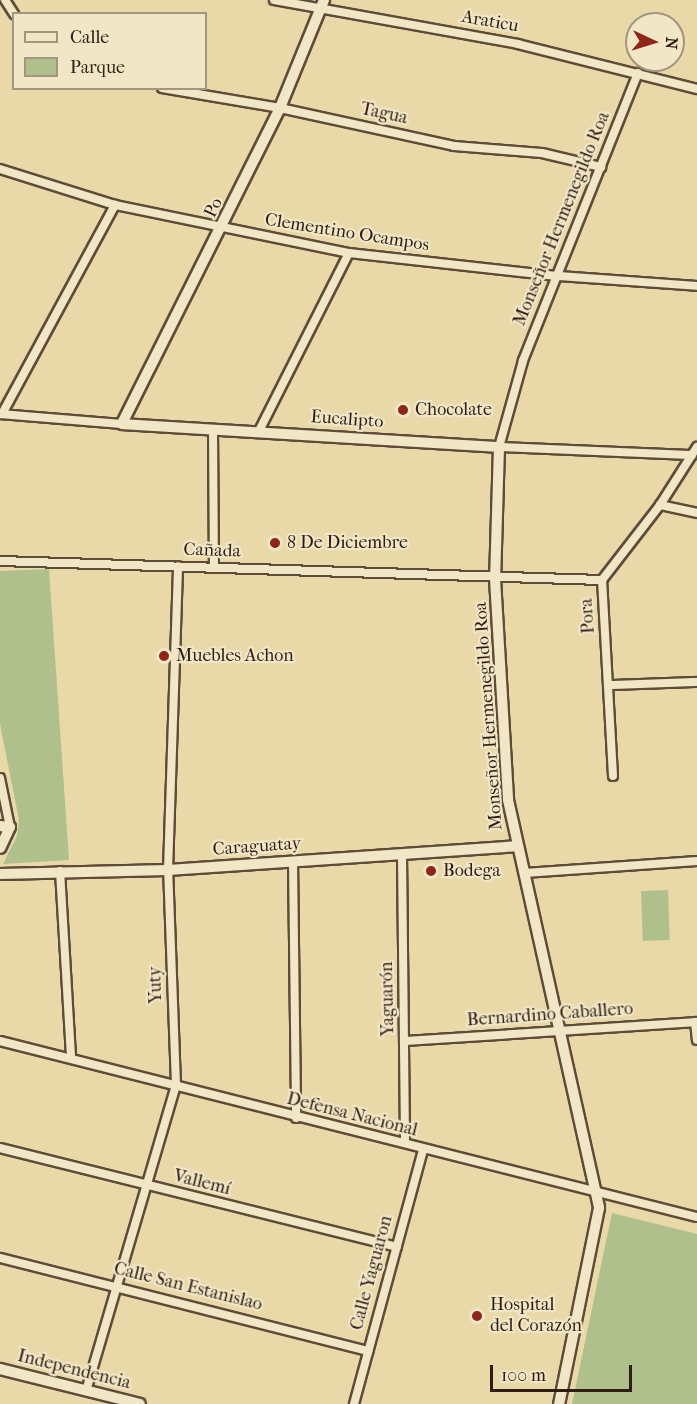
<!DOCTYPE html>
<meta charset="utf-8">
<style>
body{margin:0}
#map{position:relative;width:697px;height:1404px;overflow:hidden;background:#e9d8a8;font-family:"IM FELL French Canon",serif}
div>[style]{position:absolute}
.green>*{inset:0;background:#b0c08c;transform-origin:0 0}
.roads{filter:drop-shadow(2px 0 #5e4b38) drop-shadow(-2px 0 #5e4b38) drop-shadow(0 2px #5e4b38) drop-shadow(0 -2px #5e4b38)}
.minor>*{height:8px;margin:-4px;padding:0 4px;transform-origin:4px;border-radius:4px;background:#f1e6c6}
.tertiary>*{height:10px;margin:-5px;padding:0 5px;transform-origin:5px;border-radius:5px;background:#f1e6c6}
.dots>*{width:16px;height:16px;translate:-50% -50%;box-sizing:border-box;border:3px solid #f1e6c6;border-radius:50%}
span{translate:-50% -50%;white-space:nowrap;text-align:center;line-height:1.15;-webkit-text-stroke:4.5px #f1e6c6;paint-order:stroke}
.street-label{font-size:18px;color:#2f1c13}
.poi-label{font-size:18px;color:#2f1c13}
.left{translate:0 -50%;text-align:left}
.legend{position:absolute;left:12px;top:12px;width:195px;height:78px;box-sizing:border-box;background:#f1e6c6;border:2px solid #a3957e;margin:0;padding:8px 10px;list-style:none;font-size:18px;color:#2f1c13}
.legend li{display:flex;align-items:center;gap:12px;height:30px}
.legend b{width:30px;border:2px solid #a3957e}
.north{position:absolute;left:625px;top:12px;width:60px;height:60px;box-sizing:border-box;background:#f1e6c6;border:2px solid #a3957e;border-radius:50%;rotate:94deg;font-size:16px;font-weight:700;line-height:24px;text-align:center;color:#2f1c13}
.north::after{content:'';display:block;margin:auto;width:21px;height:27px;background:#8f2418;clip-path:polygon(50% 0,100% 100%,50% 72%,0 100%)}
.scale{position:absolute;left:490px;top:1365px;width:142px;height:27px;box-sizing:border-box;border:3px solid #2f1c13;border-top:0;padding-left:8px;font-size:18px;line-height:21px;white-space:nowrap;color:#2f1c13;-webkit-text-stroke:4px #f1e6c6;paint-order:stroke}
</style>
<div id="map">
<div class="green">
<i style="clip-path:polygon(49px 569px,69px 860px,3px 864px,17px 836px,19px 820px,0 724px,0 571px)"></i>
<i style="left:668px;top:890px;width:50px;height:27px;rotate:88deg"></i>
<i style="clip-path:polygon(612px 1213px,697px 1234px,697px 1404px,572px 1404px)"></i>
</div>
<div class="roads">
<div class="minor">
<i style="left:5px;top:0;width:17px;rotate:57deg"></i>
<i style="left:274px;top:0;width:248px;rotate:10.2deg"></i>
<i style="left:518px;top:44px;width:185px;rotate:14.1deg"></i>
<i style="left:638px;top:73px;width:310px;rotate:111.8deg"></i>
<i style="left:523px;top:361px;width:89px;rotate:105.6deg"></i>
<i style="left:499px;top:447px;width:193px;rotate:2.4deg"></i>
<i style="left:162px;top:88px;width:120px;rotate:9.6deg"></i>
<i style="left:280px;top:108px;width:178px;rotate:12.3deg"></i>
<i style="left:454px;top:146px;width:88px;rotate:4.5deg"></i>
<i style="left:542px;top:153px;width:61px;rotate:13.3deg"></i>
<i style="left:0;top:169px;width:121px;rotate:17.4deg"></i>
<i style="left:115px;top:205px;width:239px;rotate:11.6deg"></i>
<i style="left:349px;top:253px;width:211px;rotate:6.3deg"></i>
<i style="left:559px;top:276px;width:138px;rotate:4.1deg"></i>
<i style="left:0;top:414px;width:122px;rotate:4.7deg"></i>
<i style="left:2px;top:414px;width:238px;rotate:-61.6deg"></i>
<i style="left:213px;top:429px;width:138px;rotate:89.6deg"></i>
<i style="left:259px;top:431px;width:199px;rotate:-63.2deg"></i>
<i style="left:660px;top:505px;width:38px;rotate:12deg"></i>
<i style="left:0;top:561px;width:602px;rotate:1.81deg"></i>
<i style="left:610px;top:685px;width:87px;rotate:-2deg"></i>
<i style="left:613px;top:776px;width:196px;rotate:-93.2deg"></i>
<i style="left:602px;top:580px;width:95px;rotate:-52.3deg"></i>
<i style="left:660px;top:505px;width:69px;rotate:-57.5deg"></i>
<i style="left:0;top:778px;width:50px;rotate:78.5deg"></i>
<i style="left:402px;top:854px;width:289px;rotate:89.4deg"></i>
<i style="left:293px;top:861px;width:257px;rotate:89.3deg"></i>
<i style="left:60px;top:871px;width:186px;rotate:86.6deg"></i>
<i style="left:525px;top:873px;width:172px;rotate:-4deg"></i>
<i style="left:695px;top:1022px;width:18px;rotate:84deg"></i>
<i style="left:0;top:1041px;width:719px;rotate:14.17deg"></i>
<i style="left:405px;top:1041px;width:293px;rotate:-3.7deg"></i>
<i style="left:0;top:1148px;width:409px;rotate:14deg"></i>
<i style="left:0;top:1258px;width:380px;rotate:14.2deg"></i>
<i style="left:86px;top:1391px;width:319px;rotate:-73.6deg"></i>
<i style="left:176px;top:1085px;width:215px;rotate:-92.1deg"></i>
<i style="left:168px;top:870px;width:304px;rotate:-88.1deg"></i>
<i style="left:354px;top:1404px;width:263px;rotate:-74.8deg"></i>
</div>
<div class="tertiary">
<i style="left:324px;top:0;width:117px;rotate:112.2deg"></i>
<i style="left:280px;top:108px;width:353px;rotate:116.6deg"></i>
<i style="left:122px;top:424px;width:378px;rotate:3.5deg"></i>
<i style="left:499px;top:447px;width:132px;rotate:91.7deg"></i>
<i style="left:495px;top:579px;width:221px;rotate:86.6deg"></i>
<i style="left:508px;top:800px;width:418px;rotate:77.4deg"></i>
<i style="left:599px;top:1208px;width:200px;rotate:101.5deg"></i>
<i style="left:0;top:826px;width:10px;rotate:6deg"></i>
<i style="left:10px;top:827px;width:23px;rotate:115deg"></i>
<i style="left:0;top:874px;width:168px;rotate:-1.4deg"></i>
<i style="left:168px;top:870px;width:349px;rotate:-3.9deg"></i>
<i style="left:0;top:1369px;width:144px;rotate:14deg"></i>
</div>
</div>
<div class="dots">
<i style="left:403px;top:410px;background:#8f2418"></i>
<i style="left:275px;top:543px;background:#8f2418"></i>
<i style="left:164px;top:656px;background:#8f2418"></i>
<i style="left:431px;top:871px;background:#8f2418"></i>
<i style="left:477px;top:1316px;background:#8f2418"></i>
</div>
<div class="street-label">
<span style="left:490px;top:22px;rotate:10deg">Araticu</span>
<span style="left:384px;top:114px;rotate:12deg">Tagua</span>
<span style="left:214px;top:208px;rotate:-64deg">Po</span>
<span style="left:562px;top:219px;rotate:-68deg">Monseñor Hermenegildo Roa</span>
<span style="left:347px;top:233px;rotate:9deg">Clementino Ocampos</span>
<span style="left:347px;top:420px;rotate:4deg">Eucalipto</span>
<span style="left:212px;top:551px;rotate:2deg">Cañada</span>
<span style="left:588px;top:616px;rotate:-94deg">Pora</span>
<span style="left:489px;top:716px;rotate:-94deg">Monseñor Hermenegildo Roa</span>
<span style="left:257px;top:847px;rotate:-4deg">Caraguatay</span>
<span style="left:156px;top:985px;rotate:-92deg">Yuty</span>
<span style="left:388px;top:999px;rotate:-91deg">Yaguarón</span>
<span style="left:550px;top:1015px;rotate:-4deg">Bernardino Caballero</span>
<span style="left:352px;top:1115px;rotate:14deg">Defensa Nacional</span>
<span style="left:202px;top:1183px;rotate:14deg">Vallemí</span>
<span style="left:372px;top:1273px;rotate:-75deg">Calle Yaguaron</span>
<span style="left:188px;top:1287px;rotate:14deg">Calle San Estanislao</span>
<span style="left:74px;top:1370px;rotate:14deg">Independencia</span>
</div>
<div class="poi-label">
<span class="left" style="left:415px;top:410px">Chocolate</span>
<span class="left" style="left:287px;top:543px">8 De Diciembre</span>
<span class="left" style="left:176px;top:656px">Muebles Achon</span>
<span class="left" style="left:443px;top:871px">Bodega</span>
<span class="left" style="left:490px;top:1316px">Hospital<br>del Corazón</span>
</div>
<ul class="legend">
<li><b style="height:8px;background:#f1e6c6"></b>Calle</li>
<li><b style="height:16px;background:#b0c08c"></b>Parque</li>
</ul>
<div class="north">N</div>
<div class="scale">100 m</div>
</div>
